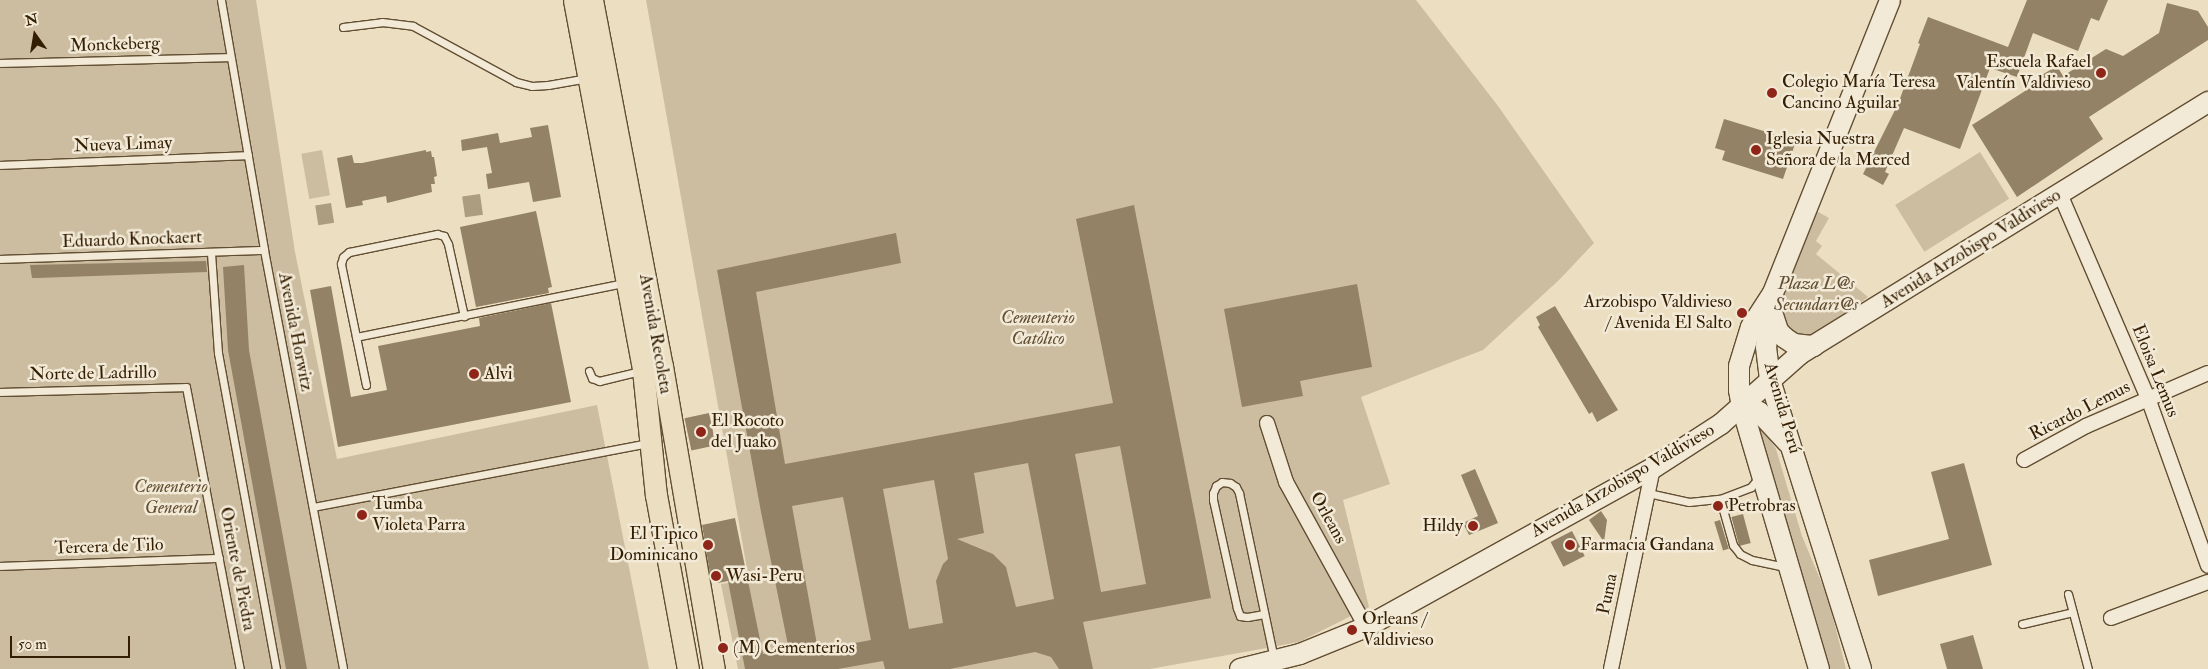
<!DOCTYPE html>
<meta charset="utf-8">
<style>
body{margin:0}
#map{position:relative;width:2208px;height:669px;overflow:hidden;background:#ebdec1;font-family:"IM FELL Double Pica",serif}
div>[style]{position:absolute}
.green>*{inset:0;background:#ccbda1;transform-origin:0 0}
.water>*{inset:0;background:#ad9d80;transform-origin:0 0}
.building>*{inset:0;background:#938265;transform-origin:0 0}
.roads{filter:drop-shadow(1px 0 #624e32) drop-shadow(-1px 0 #624e32) drop-shadow(0 1px #624e32) drop-shadow(0 -1px #624e32)}
.lane>*{height:7px;margin:-3.5px;padding:0 3.5px;transform-origin:3.5px;border-radius:3.5px;background:#f2ead7}
.street>*{height:14px;margin:-7px;padding:0 7px;transform-origin:7px;border-radius:7px;background:#f2ead7}
.secondary>*{height:20px;margin:-10px;padding:0 10px;transform-origin:10px;border-radius:10px;background:#f2ead7}
.primary>*{height:21px;margin:-10.5px;padding:0 10.5px;transform-origin:10.5px;border-radius:10.5px;background:#ebdec1}
.dots>*{width:14px;height:14px;translate:-50% -50%;box-sizing:border-box;border:2px solid #f2ead7;border-radius:50%}
span{translate:-50% -50%;white-space:nowrap;text-align:center;line-height:1.15;-webkit-text-stroke:5px #f2ead7;paint-order:stroke}
.street-label{font-size:18px;color:#341e02}
.poi-label{font-size:18px;color:#341e02}
.right{translate:-100% -50%;text-align:right}
.left{translate:0 -50%;text-align:left}
.park-label{font-size:18px;color:#624e32;font-style:italic}
.north{position:absolute;left:10px;top:10px;width:50px;height:50px;-webkit-text-stroke:4px #f2ead7;paint-order:stroke;rotate:347deg;font-size:14px;font-weight:700;line-height:20px;text-align:center;color:#341e02}
.north::after{content:'';display:block;margin:auto;width:18px;height:22px;background:#341e02;clip-path:polygon(50% 0,100% 100%,50% 72%,0 100%)}
.scale{position:absolute;left:10px;top:636px;width:120px;height:22px;box-sizing:border-box;border:2px solid #341e02;border-top:0;padding-left:6px;font-size:15px;line-height:18px;white-space:nowrap;color:#341e02;-webkit-text-stroke:4px #f2ead7;paint-order:stroke}
</style>
<div id="map">
<div class="green">
<i style="clip-path:polygon(0 0,256px 0,295px 252px,337px 459px,597px 405px,649px 669px,0 669px)"></i>
<i style="clip-path:polygon(646px 0,1416px 0,1498px 106px,1594px 243px,1560px 279px,1483px 350px,1361px 397px,1390px 484px,1343px 500px,1369px 607px,1299px 642px,1150px 669px,738px 669px,721px 584px,749px 580px)"></i>
<i style="left:322px;top:150px;width:46px;height:21px;rotate:80deg"></i>
<i style="left:1980px;top:152px;width:55px;height:100px;rotate:58deg"></i>
<i style="clip-path:polygon(1811px 208px,1829px 218px,1816px 241px,1822px 246px,1816px 254px,1868px 297px,1814px 338px,1793px 334px,1776px 315px)"></i>
<i style="clip-path:polygon(1751px 421px,1760px 426px,1776px 449px,1802px 536px,1828px 598px,1846px 669px,1823px 669px)"></i>
</div>
<div class="water">
<i style="left:480px;top:194px;width:21px;height:18px;rotate:82deg"></i>
<i style="left:331px;top:203px;width:20px;height:16px;rotate:81deg"></i>
</div>
<div class="building">
<i style="clip-path:polygon(2027px 0,2108px 0,2099px 21px,2091px 18px,2078px 51px,2033px 33px,2017px 77px,1990px 68px,1960px 149px,1904px 128px,1885px 172px,1889px 174px,1883px 185px,1863px 174px,1898px 104px,1920px 44px,1918px 43px,1928px 17px,2008px 47px)"></i>
<i style="clip-path:polygon(2167px 3px,2198px 11px,2208px 27px,2208px 40px,2089px 117px,2103px 139px,2017px 197px,1972px 125px,2036px 84px,2030px 82px,2057px 66px,2063px 76px,2106px 49px,2123px 56px,2159px 33px)"></i>
<i style="clip-path:polygon(1724px 119px,1796px 141px,1783px 179px,1722px 160px,1725px 151px,1715px 148px)"></i>
<i style="clip-path:polygon(548px 125px,561px 197px,533px 202px,529px 182px,488px 189px,486px 174px,492px 173px,487px 147px,462px 151px,461px 140px,498px 133px,500px 143px,532px 137px,530px 128px)"></i>
<i style="clip-path:polygon(426px 150px,426px 152px,431px 151px,432px 157px,434px 157px,437px 176px,434px 177px,435px 184px,431px 184px,432px 192px,387px 203px,386px 196px,362px 201px,363px 205px,346px 208px,337px 158px,352px 155px,354px 163px,362px 163px)"></i>
<i style="clip-path:polygon(evenodd,1134px 205px,1211px 598px,1083px 622px,1093px 669px,1059px 669px,1051px 657px,1035px 652px,950px 669px,885px 669px,883px 661px,838px 669px,745px 669px,728px 581px,718px 583px,711px 580px,702px 525px,735px 518px,763px 654px,789px 650px,761px 512px,717px 270px,896px 233px,901px 263px,756px 292px,785px 464px,1113px 403px,1076px 219px,1134px 205px,1120px 446px,1146px 584px,1101px 592px,1075px 454px,1120px 446px,1134px 205px,1028px 463px,1054px 599px,1016px 607px,1006px 567px,993px 554px,957px 539px,984px 533px,974px 473px,1028px 463px,1134px 205px,934px 480px,948px 559px,943px 564px,936px 581px,943px 623px,909px 629px,883px 489px,934px 480px,1134px 205px,843px 497px,871px 640px,818px 650px,792px 506px,843px 497px)"></i>
<i style="clip-path:polygon(536px 211px,552px 287px,548px 288px,549px 293px,476px 307px,460px 227px)"></i>
<i style="clip-path:polygon(206px 261px,207px 272px,37px 278px,32px 278px,30px 265px)"></i>
<i style="clip-path:polygon(244px 265px,249px 350px,307px 669px,286px 669px,228px 350px,223px 267px)"></i>
<i style="clip-path:polygon(1357px 284px,1372px 367px,1300px 381px,1303px 396px,1242px 407px,1224px 309px)"></i>
<i style="clip-path:polygon(331px 286px,351px 397px,387px 390px,378px 346px,480px 326px,479px 318px,551px 303px,571px 402px,338px 447px,310px 290px)"></i>
<i style="clip-path:polygon(1555px 306px,1618px 410px,1597px 422px,1592px 412px,1589px 414px,1538px 327px,1540px 325px,1536px 317px)"></i>
<i style="left:709px;top:413px;width:33px;height:25px;rotate:78deg"></i>
<i style="clip-path:polygon(1964px 463px,1992px 565px,1878px 596px,1869px 560px,1949px 539px,1931px 472px)"></i>
<i style="clip-path:polygon(1475px 469px,1498px 523px,1469px 535px,1463px 523px,1478px 516px,1461px 475px)"></i>
<i style="clip-path:polygon(1601px 511px,1607px 520px,1604px 542px,1589px 520px)"></i>
<i style="left:1743px;top:514px;width:30px;height:12px;rotate:75deg"></i>
<i style="left:1720px;top:520px;width:30px;height:6px;rotate:73deg"></i>
<i style="left:1572px;top:531px;width:28px;height:24px;rotate:63deg"></i>
<i style="clip-path:polygon(1973px 635px,1983px 669px,1947px 669px,1940px 644px)"></i>
</div>
<div class="roads">
<div class="lane">
<i style="left:221px;top:0;width:254px;rotate:80.2deg"></i>
<i style="left:264px;top:250px;width:426px;rotate:79.3deg"></i>
<i style="left:343px;top:27px;width:39px;rotate:-7deg"></i>
<i style="left:382px;top:22px;width:31px;rotate:7deg"></i>
<i style="left:413px;top:26px;width:117px;rotate:28.5deg"></i>
<i style="left:516px;top:82px;width:16px;rotate:14deg"></i>
<i style="left:532px;top:86px;width:16px;rotate:-4deg"></i>
<i style="left:548px;top:85px;width:39px;rotate:-10deg"></i>
<i style="left:0;top:63px;width:230px;rotate:-1.5deg"></i>
<i style="left:0;top:165px;width:248px;rotate:-2.3deg"></i>
<i style="left:211px;top:253px;width:100px;rotate:86deg"></i>
<i style="left:218px;top:353px;width:321px;rotate:79.6deg"></i>
<i style="left:0;top:259px;width:264px;rotate:-2deg"></i>
<i style="left:356px;top:337px;width:274px;rotate:-11.4deg"></i>
<i style="left:589px;top:371px;width:8px;rotate:67deg"></i>
<i style="left:592px;top:378px;width:8px;rotate:23deg"></i>
<i style="left:599px;top:381px;width:42px;rotate:-13.7deg"></i>
<i style="left:366px;top:385px;width:124px;rotate:-101.7deg"></i>
<i style="left:341px;top:264px;width:7px;rotate:-74deg"></i>
<i style="left:343px;top:257px;width:8px;rotate:-40deg"></i>
<i style="left:349px;top:252px;width:90px;rotate:-11.6deg"></i>
<i style="left:437px;top:234px;width:7px;rotate:16deg"></i>
<i style="left:444px;top:236px;width:9px;rotate:63deg"></i>
<i style="left:448px;top:244px;width:74px;rotate:77.5deg"></i>
<i style="left:0;top:392px;width:186px;rotate:-1.5deg"></i>
<i style="left:186px;top:387px;width:287px;rotate:79.2deg"></i>
<i style="left:1648px;top:493px;width:42px;rotate:12.4deg"></i>
<i style="left:1689px;top:502px;width:31px;rotate:-6deg"></i>
<i style="left:1720px;top:499px;width:33px;rotate:-21deg"></i>
<i style="left:1751px;top:487px;width:14px;rotate:-51deg"></i>
<i style="left:1720px;top:499px;width:48px;rotate:74.2deg"></i>
<i style="left:1733px;top:545px;width:11px;rotate:52deg"></i>
<i style="left:1740px;top:554px;width:13px;rotate:27deg"></i>
<i style="left:1752px;top:560px;width:35px;rotate:12deg"></i>
<i style="left:313px;top:507px;width:342px;rotate:-10.8deg"></i>
<i style="left:0;top:566px;width:219px;rotate:-2.1deg"></i>
<i style="left:2068px;top:594px;width:78px;rotate:75.1deg"></i>
<i style="left:1264px;top:614px;width:17px;rotate:170deg"></i>
<i style="left:1247px;top:617px;width:7px;rotate:-172deg"></i>
<i style="left:1240px;top:616px;width:9px;rotate:-111deg"></i>
<i style="left:1237px;top:608px;width:111px;rotate:-102.5deg"></i>
<i style="left:1213px;top:500px;width:7px;rotate:-90deg"></i>
<i style="left:1213px;top:493px;width:8px;rotate:-67deg"></i>
<i style="left:1216px;top:486px;width:7px;rotate:-34deg"></i>
<i style="left:1222px;top:482px;width:8px;rotate:7deg"></i>
<i style="left:1230px;top:483px;width:7px;rotate:34deg"></i>
<i style="left:1236px;top:487px;width:7px;rotate:63deg"></i>
<i style="left:1239px;top:493px;width:170px;rotate:78.1deg"></i>
<i style="left:2022px;top:624px;width:52px;rotate:-13.2deg"></i>
</div>
<div class="street">
<i style="left:2060px;top:194px;width:222px;rotate:66.7deg"></i>
<i style="left:2148px;top:398px;width:178px;rotate:70.3deg"></i>
<i style="left:1267px;top:423px;width:62px;rotate:72.1deg"></i>
<i style="left:1286px;top:482px;width:166px;rotate:61.1deg"></i>
<i style="left:2024px;top:460px;width:71px;rotate:-28.7deg"></i>
<i style="left:2086px;top:426px;width:133px;rotate:-23.5deg"></i>
<i style="left:2111px;top:618px;width:103px;rotate:-20.4deg"></i>
<i style="left:1611px;top:669px;width:205px;rotate:-78.2deg"></i>
</div>
<div class="secondary">
<i style="left:1773px;top:298px;width:49px;rotate:98.1deg"></i>
<i style="left:1766px;top:347px;width:33px;rotate:83deg"></i>
<i style="left:1770px;top:380px;width:303px;rotate:72.5deg"></i>
<i style="left:1772px;top:312px;width:20px;rotate:72deg"></i>
<i style="left:1778px;top:331px;width:10px;rotate:45deg"></i>
<i style="left:1785px;top:338px;width:11px;rotate:34deg"></i>
<i style="left:1794px;top:344px;width:20px;rotate:6deg"></i>
<i style="left:1742px;top:407px;width:18px;rotate:16deg"></i>
<i style="left:1759px;top:412px;width:42px;rotate:46.9deg"></i>
<i style="left:1240px;top:669px;width:62px;rotate:-14deg"></i>
<i style="left:1300px;top:654px;width:71px;rotate:-22.2deg"></i>
<i style="left:1366px;top:627px;width:328px;rotate:-29deg"></i>
<i style="left:1653px;top:468px;width:81px;rotate:-32.9deg"></i>
<i style="left:1721px;top:424px;width:106px;rotate:-41.5deg"></i>
<i style="left:1800px;top:354px;width:480px;rotate:-31.7deg"></i>
<i style="left:1819px;top:669px;width:273px;rotate:-106.4deg"></i>
<i style="left:1742px;top:407px;width:17px;rotate:-100deg"></i>
<i style="left:1739px;top:390px;width:24px;rotate:-90deg"></i>
<i style="left:1739px;top:366px;width:41px;rotate:-72.9deg"></i>
<i style="left:1751px;top:327px;width:40px;rotate:-57.1deg"></i>
<i style="left:1773px;top:293px;width:315px;rotate:-68.2deg"></i>
</div>
<div class="primary">
<i style="left:574px;top:0;width:376px;rotate:79.4deg"></i>
<i style="left:643px;top:370px;width:126px;rotate:84.1deg"></i>
<i style="left:656px;top:495px;width:177px;rotate:79.6deg"></i>
<i style="left:592px;top:0;width:373px;rotate:79.2deg"></i>
<i style="left:662px;top:366px;width:307px;rotate:80.3deg"></i>
</div>
</div>
<div class="dots">
<i style="left:2101px;top:73px;background:#8f2418"></i>
<i style="left:1772px;top:93px;background:#8f2418"></i>
<i style="left:1756px;top:150px;background:#8f2418"></i>
<i style="left:1742px;top:313px;background:#8f2418"></i>
<i style="left:474px;top:374px;background:#8f2418"></i>
<i style="left:701px;top:432px;background:#8f2418"></i>
<i style="left:1718px;top:506px;background:#8f2418"></i>
<i style="left:362px;top:515px;background:#8f2418"></i>
<i style="left:1473px;top:526px;background:#8f2418"></i>
<i style="left:708px;top:545px;background:#8f2418"></i>
<i style="left:1570px;top:545px;background:#8f2418"></i>
<i style="left:716px;top:576px;background:#8f2418"></i>
<i style="left:1352px;top:630px;background:#8f2418"></i>
<i style="left:723px;top:648px;background:#8f2418"></i>
</div>
<div class="street-label">
<span style="left:115px;top:45px;rotate:-2deg">Monckeberg</span>
<span style="left:123px;top:145px;rotate:-2deg">Nueva Limay</span>
<span style="left:132px;top:240px;rotate:-2deg">Eduardo Knockaert</span>
<span style="left:1971px;top:249px;rotate:-32deg">Avenida Arzobispo Valdivieso</span>
<span style="left:295px;top:332px;rotate:79deg">Avenida Horwitz</span>
<span style="left:655px;top:334px;rotate:80deg">Avenida Recoleta</span>
<span style="left:2155px;top:371px;rotate:68deg">Eloisa Lemus</span>
<span style="left:93px;top:374px;rotate:-1deg">Norte de Ladrillo</span>
<span style="left:1782px;top:408px;rotate:74deg">Avenida Perú</span>
<span style="left:2080px;top:411px;rotate:-27deg">Ricardo Lemus</span>
<span style="left:1623px;top:481px;rotate:-30deg">Avenida Arzobispo Valdivieso</span>
<span style="left:1328px;top:518px;rotate:61deg">Orleans</span>
<span style="left:109px;top:547px;rotate:-2deg">Tercera de Tilo</span>
<span style="left:237px;top:569px;rotate:79deg">Oriente de Piedra</span>
<span style="left:1608px;top:594px;rotate:-78deg">Puma</span>
</div>
<div class="poi-label">
<span class="right" style="left:2091px;top:73px">Escuela Rafael<br>Valentín Valdivieso</span>
<span class="left" style="left:1782px;top:93px">Colegio María Teresa<br>Cancino Aguilar</span>
<span class="left" style="left:1766px;top:150px">Iglesia Nuestra<br>Señora de la Merced</span>
<span class="right" style="left:1732px;top:313px">Arzobispo Valdivieso<br>/ Avenida El Salto</span>
<span class="left" style="left:484px;top:374px">Alvi</span>
<span class="left" style="left:711px;top:432px">El Rocoto<br>del Juako</span>
<span class="left" style="left:372px;top:515px">Tumba<br>Violeta Parra</span>
<span class="left" style="left:1728px;top:506px">Petrobras</span>
<span class="right" style="left:1463px;top:526px">Hildy</span>
<span class="right" style="left:698px;top:545px">El Tipico<br>Dominicano</span>
<span class="left" style="left:1580px;top:545px">Farmacia Gandana</span>
<span class="left" style="left:726px;top:576px">Wasi-Peru</span>
<span class="left" style="left:1362px;top:630px">Orleans /<br>Valdivieso</span>
<span class="left" style="left:733px;top:648px">(M) Cementerios</span>
</div>
<div class="park-label">
<span style="left:1816px;top:295px">Plaza L@s<br>Secundari@s</span>
<span style="left:1038px;top:329px">Cementerio<br>Católico</span>
<span style="left:171px;top:498px">Cementerio<br>General</span>
</div>
<div class="north">N</div>
<div class="scale">50 m</div>
</div>
